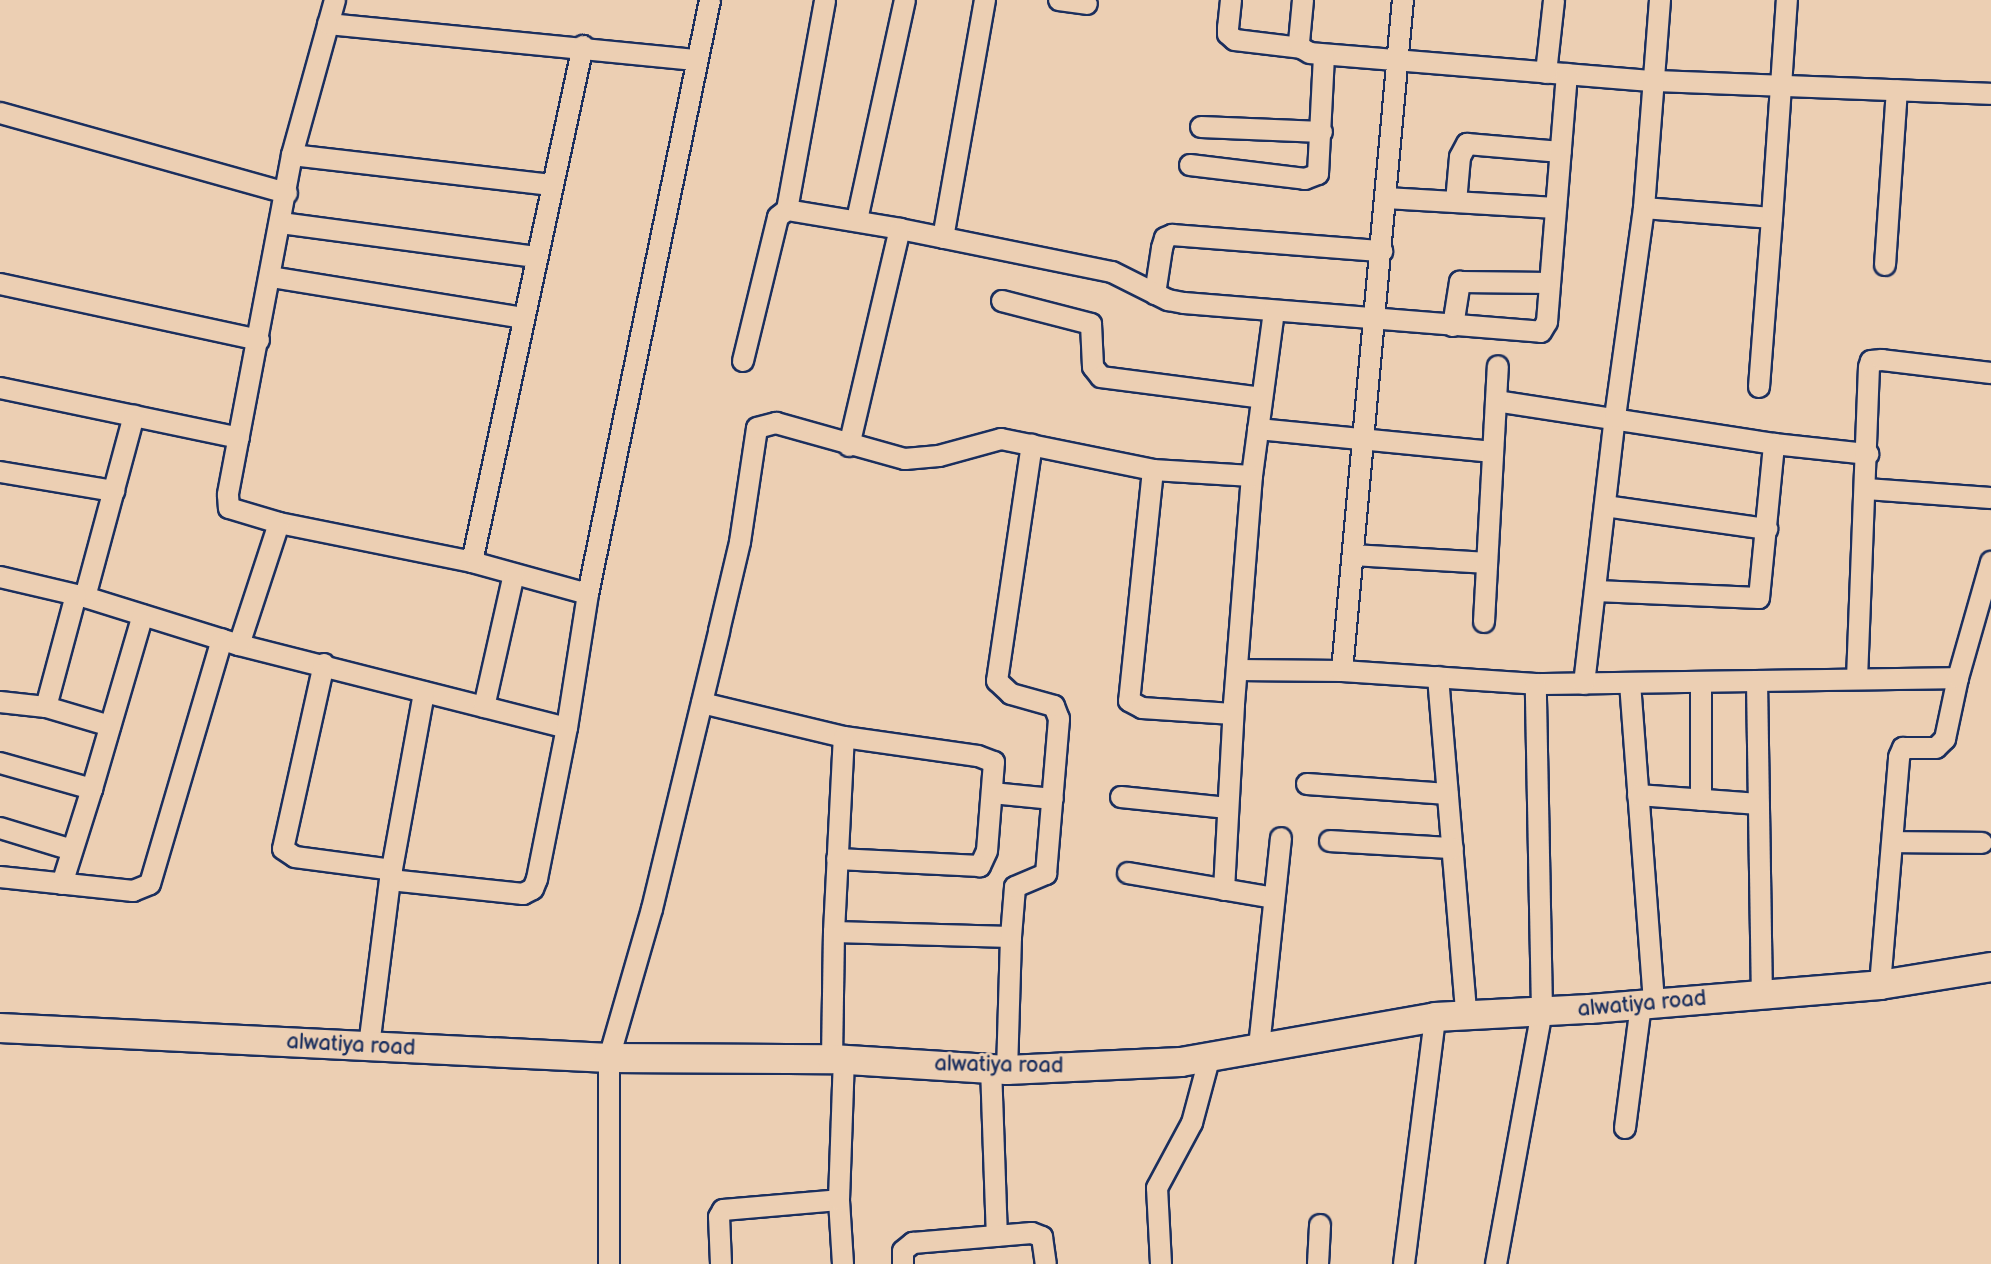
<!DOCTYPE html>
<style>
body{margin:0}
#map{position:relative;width:1991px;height:1264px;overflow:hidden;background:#eccfb3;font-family:"Balsamiq Sans",sans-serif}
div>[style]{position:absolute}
.roads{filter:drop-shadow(2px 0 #1b2f5e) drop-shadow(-2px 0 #1b2f5e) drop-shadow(0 2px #1b2f5e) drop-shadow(0 -2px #1b2f5e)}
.street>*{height:20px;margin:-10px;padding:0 10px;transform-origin:10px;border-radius:10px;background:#eccfb3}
.secondary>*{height:28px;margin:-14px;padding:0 14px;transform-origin:14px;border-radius:14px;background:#eccfb3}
span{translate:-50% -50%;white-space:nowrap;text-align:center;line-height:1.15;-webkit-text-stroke:6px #eccfb3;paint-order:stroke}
.street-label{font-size:22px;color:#1b2f5e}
</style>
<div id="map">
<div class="roads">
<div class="street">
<i style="left:335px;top:0;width:161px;rotate:105.5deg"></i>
<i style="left:292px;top:155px;width:346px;rotate:100.7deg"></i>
<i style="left:228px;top:495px;width:13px;rotate:86deg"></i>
<i style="left:229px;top:508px;width:52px;rotate:16.7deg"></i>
<i style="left:279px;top:523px;width:197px;rotate:11.4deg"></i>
<i style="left:472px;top:562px;width:120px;rotate:15.4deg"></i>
<i style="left:1059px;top:0;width:28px;rotate:8deg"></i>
<i style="left:1231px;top:0;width:27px;rotate:96deg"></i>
<i style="left:1228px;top:27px;width:7px;rotate:90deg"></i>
<i style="left:1228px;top:34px;width:9px;rotate:41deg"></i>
<i style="left:1235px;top:40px;width:66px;rotate:6.9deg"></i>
<i style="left:1303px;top:0;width:42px;rotate:95.4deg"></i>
<i style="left:1299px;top:42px;width:6px;rotate:72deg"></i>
<i style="left:1301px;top:48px;width:10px;rotate:29deg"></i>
<i style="left:1310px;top:53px;width:344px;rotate:4.7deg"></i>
<i style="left:1653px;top:81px;width:338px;rotate:2.2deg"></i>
<i style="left:328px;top:24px;width:369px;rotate:5.6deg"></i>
<i style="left:1546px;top:73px;width:73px;rotate:-83.7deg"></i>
<i style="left:0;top:113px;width:298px;rotate:15.6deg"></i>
<i style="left:1201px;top:127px;width:121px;rotate:2.4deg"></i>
<i style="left:292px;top:155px;width:261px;rotate:6.6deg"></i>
<i style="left:1190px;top:165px;width:116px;rotate:6.9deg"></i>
<i style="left:1305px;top:179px;width:14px;rotate:-21deg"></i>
<i style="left:1318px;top:174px;width:119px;rotate:-87.1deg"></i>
<i style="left:1386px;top:198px;width:170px;rotate:3.4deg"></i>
<i style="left:1456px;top:202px;width:45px;rotate:-84.9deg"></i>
<i style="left:1460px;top:157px;width:15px;rotate:-62deg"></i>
<i style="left:1467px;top:144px;width:94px;rotate:4.9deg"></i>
<i style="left:1644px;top:208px;width:128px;rotate:4.5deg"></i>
<i style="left:1772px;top:218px;width:219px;rotate:-86.1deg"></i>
<i style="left:787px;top:210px;width:213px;rotate:-79.7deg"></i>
<i style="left:857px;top:220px;width:225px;rotate:-77.7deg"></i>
<i style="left:281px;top:223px;width:257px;rotate:7.6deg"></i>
<i style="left:943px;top:238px;width:242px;rotate:-80deg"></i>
<i style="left:1885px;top:265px;width:175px;rotate:-86.1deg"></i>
<i style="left:271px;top:277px;width:255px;rotate:9.2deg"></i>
<i style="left:0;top:284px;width:265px;rotate:12.2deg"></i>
<i style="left:1155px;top:294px;width:47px;rotate:-81.3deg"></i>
<i style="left:1162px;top:248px;width:10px;rotate:-73deg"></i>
<i style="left:1165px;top:238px;width:8px;rotate:-23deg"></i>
<i style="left:1172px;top:235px;width:211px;rotate:4.4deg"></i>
<i style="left:1002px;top:301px;width:92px;rotate:14.5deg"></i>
<i style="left:1091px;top:324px;width:43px;rotate:87.3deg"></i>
<i style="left:1093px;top:367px;width:13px;rotate:51deg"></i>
<i style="left:1101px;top:377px;width:162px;rotate:7.4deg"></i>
<i style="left:1453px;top:326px;width:45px;rotate:-81deg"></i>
<i style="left:1460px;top:282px;width:90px;rotate:0.6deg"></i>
<i style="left:743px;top:361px;width:148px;rotate:-76.3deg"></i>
<i style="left:778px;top:217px;width:11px;rotate:-38deg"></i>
<i style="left:787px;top:210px;width:115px;rotate:9.5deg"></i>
<i style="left:900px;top:229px;width:216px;rotate:11.5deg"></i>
<i style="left:1112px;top:272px;width:63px;rotate:26.6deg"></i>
<i style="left:1168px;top:300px;width:16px;rotate:11deg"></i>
<i style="left:1184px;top:303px;width:358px;rotate:4.6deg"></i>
<i style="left:1541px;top:332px;width:12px;rotate:-59deg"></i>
<i style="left:1547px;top:322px;width:249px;rotate:-85.4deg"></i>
<i style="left:1759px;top:387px;width:169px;rotate:-85.6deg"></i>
<i style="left:0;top:388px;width:244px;rotate:11.8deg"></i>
<i style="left:1496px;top:401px;width:281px;rotate:8.8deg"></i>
<i style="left:1774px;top:444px;width:95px;rotate:6.1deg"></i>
<i style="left:1258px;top:429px;width:236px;rotate:5.6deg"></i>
<i style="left:849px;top:446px;width:223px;rotate:-76.8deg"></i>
<i style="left:1153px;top:470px;width:232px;rotate:95.9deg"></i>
<i style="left:1129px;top:701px;width:15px;rotate:28deg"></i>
<i style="left:1142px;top:708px;width:91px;rotate:3.8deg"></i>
<i style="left:0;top:472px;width:116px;rotate:9.5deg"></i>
<i style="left:1866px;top:489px;width:125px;rotate:4.1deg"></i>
<i style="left:1605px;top:506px;width:164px;rotate:8.1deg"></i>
<i style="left:1354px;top:555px;width:133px;rotate:3.4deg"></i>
<i style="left:472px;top:562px;width:528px;rotate:-77.86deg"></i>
<i style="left:0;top:577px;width:87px;rotate:13.2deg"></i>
<i style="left:85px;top:597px;width:161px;rotate:17.3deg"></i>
<i style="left:239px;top:645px;width:338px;rotate:14.2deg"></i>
<i style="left:1596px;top:591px;width:163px;rotate:2.5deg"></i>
<i style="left:1759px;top:598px;width:155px;rotate:-84.4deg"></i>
<i style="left:85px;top:597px;width:188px;rotate:-74.9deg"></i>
<i style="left:1484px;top:622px;width:256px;rotate:-86.9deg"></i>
<i style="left:239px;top:645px;width:128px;rotate:-71.8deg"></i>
<i style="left:324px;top:664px;width:189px;rotate:102.5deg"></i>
<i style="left:283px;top:849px;width:14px;rotate:34deg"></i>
<i style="left:295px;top:857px;width:98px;rotate:7.6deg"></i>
<i style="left:1237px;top:670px;width:105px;rotate:0.5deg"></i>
<i style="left:1342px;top:671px;width:194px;rotate:3.8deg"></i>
<i style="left:1536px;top:684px;width:422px;rotate:-0.8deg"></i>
<i style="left:1342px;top:671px;width:674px;rotate:-84.81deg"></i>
<i style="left:1438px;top:677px;width:337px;rotate:85.2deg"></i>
<i style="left:1857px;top:679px;width:312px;rotate:-87.8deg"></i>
<i style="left:1869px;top:367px;width:6px;rotate:-72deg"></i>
<i style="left:1871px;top:361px;width:11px;rotate:-5deg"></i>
<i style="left:1882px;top:360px;width:110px;rotate:6.8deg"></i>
<i style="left:1757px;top:681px;width:313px;rotate:89.1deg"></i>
<i style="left:1701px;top:682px;width:118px;rotate:90deg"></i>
<i style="left:1630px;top:683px;width:321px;rotate:85.7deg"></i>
<i style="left:1584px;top:684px;width:269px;rotate:-83.4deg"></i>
<i style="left:1615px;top:417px;width:211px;rotate:-82.1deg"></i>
<i style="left:1644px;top:208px;width:209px;rotate:-85.6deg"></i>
<i style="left:0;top:702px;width:46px;rotate:6.2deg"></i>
<i style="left:46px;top:707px;width:67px;rotate:16.5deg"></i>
<i style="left:702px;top:703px;width:146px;rotate:13.5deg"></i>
<i style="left:844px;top:737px;width:135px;rotate:8.1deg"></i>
<i style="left:978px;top:756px;width:17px;rotate:21deg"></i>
<i style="left:994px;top:762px;width:89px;rotate:94.5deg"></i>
<i style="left:987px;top:851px;width:17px;rotate:115deg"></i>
<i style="left:980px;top:866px;width:143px;rotate:-177.2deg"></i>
<i style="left:46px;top:707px;width:116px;rotate:-75deg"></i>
<i style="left:484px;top:707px;width:136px;rotate:-77.3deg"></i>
<i style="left:0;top:763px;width:96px;rotate:15.8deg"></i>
<i style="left:92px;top:789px;width:181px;rotate:-73.7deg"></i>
<i style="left:1307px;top:784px;width:141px;rotate:4.1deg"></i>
<i style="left:992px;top:793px;width:61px;rotate:5.6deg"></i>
<i style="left:1638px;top:795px;width:121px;rotate:4.3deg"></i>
<i style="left:1121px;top:797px;width:107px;rotate:5.9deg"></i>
<i style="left:0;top:828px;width:75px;rotate:17deg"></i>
<i style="left:1330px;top:841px;width:123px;rotate:3.3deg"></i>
<i style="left:1893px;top:842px;width:89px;rotate:0.6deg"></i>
<i style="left:1128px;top:873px;width:148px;rotate:9.7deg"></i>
<i style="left:0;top:877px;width:134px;rotate:6deg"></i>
<i style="left:133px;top:891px;width:18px;rotate:-22deg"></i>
<i style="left:150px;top:884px;width:255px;rotate:-73.6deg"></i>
<i style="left:390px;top:880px;width:134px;rotate:6deg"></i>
<i style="left:523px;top:894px;width:11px;rotate:-27deg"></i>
<i style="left:533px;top:889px;width:11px;rotate:-68deg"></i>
<i style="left:537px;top:879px;width:154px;rotate:-78.8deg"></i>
<i style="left:567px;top:728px;width:136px;rotate:-81.1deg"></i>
<i style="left:588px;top:594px;width:606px;rotate:-78.39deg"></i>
<i style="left:62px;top:884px;width:100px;rotate:-72.5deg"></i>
<i style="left:1224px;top:890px;width:186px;rotate:-86.9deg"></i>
<i style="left:1234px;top:704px;width:229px;rotate:-85.5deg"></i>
<i style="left:1252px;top:476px;width:166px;rotate:-82.4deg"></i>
<i style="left:834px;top:932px;width:177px;rotate:1.6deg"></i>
<i style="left:1011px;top:937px;width:133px;rotate:91.7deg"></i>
<i style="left:1011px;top:937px;width:50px;rotate:-85.4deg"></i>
<i style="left:1015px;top:887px;width:34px;rotate:-23deg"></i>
<i style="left:1046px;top:874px;width:156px;rotate:-85.2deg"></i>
<i style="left:1059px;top:719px;width:14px;rotate:-111deg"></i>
<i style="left:1054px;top:706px;width:45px;rotate:-164.4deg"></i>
<i style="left:1011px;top:694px;width:19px;rotate:-137deg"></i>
<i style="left:997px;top:681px;width:239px;rotate:-81.6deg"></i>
<i style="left:1880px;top:985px;width:229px;rotate:-85.2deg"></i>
<i style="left:1899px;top:757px;width:10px;rotate:-66deg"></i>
<i style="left:1903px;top:748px;width:33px"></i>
<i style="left:1936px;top:748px;width:13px;rotate:-45deg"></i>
<i style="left:1945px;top:739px;width:62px;rotate:-78deg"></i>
<i style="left:1958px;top:678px;width:121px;rotate:-74.1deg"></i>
<i style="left:369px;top:1046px;width:167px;rotate:-82.8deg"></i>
<i style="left:390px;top:880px;width:191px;rotate:-79.7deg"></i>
<i style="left:1259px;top:1047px;width:210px;rotate:-84deg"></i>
<i style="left:832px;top:1059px;width:127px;rotate:-89.1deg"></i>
<i style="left:834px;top:932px;width:195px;rotate:-87.1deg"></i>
<i style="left:991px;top:1067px;width:169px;rotate:88deg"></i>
<i style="left:1625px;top:1128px;width:125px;rotate:-82.6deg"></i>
<i style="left:609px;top:1264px;width:206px;rotate:-90deg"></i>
<i style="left:609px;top:1058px;width:155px;rotate:-73.9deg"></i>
<i style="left:652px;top:909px;width:286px;rotate:-76.4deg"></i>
<i style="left:719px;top:631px;width:91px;rotate:-76.7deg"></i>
<i style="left:740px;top:542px;width:115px;rotate:-81.5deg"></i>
<i style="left:757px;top:428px;width:20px;rotate:-15deg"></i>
<i style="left:776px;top:423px;width:134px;rotate:15.6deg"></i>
<i style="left:905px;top:459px;width:34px;rotate:-5deg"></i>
<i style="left:939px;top:456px;width:64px;rotate:-15.3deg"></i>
<i style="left:1001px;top:439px;width:155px;rotate:11.5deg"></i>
<i style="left:1153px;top:470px;width:99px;rotate:3.5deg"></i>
<i style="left:721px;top:1264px;width:47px;rotate:-92.4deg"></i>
<i style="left:719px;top:1217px;width:8px;rotate:-60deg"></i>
<i style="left:723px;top:1210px;width:116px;rotate:-4.9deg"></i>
<i style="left:843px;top:1264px;width:64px;rotate:-93.6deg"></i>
<i style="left:839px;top:1200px;width:140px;rotate:-88deg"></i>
<i style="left:903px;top:1264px;width:13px;rotate:-90deg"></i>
<i style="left:903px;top:1251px;width:13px;rotate:-39deg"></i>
<i style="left:913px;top:1243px;width:119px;rotate:-4.8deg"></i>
<i style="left:1032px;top:1233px;width:11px;rotate:22deg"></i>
<i style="left:1042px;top:1237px;width:27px;rotate:82deg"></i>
<i style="left:1161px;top:1264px;width:76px;rotate:-93deg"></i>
<i style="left:1157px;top:1188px;width:74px;rotate:-61.7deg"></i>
<i style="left:1192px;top:1123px;width:69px;rotate:-75deg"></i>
<i style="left:1318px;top:1264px;width:39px;rotate:-87deg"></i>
<i style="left:1404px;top:1264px;width:249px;rotate:-82.8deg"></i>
<i style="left:1496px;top:1264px;width:257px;rotate:-79.7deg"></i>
<i style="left:1542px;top:1011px;width:327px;rotate:-91.1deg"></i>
</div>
<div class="secondary">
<i style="left:0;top:1028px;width:610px;rotate:2.82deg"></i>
<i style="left:609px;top:1058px;width:223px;rotate:0.3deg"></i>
<i style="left:832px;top:1059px;width:175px;rotate:3.6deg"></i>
<i style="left:1007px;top:1070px;width:174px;rotate:-2.6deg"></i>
<i style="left:1181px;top:1062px;width:258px;rotate:-10deg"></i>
<i style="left:1435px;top:1017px;width:155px;rotate:-3deg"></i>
<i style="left:1590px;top:1009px;width:291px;rotate:-4.7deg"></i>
<i style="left:1880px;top:985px;width:112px;rotate:-9.2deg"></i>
</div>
</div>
<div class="street-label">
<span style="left:1642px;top:1004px;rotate:-5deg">alwatiya road</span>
<span style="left:351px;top:1045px;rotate:3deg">alwatiya road</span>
<span style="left:999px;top:1065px;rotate:1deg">alwatiya road</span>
</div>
</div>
